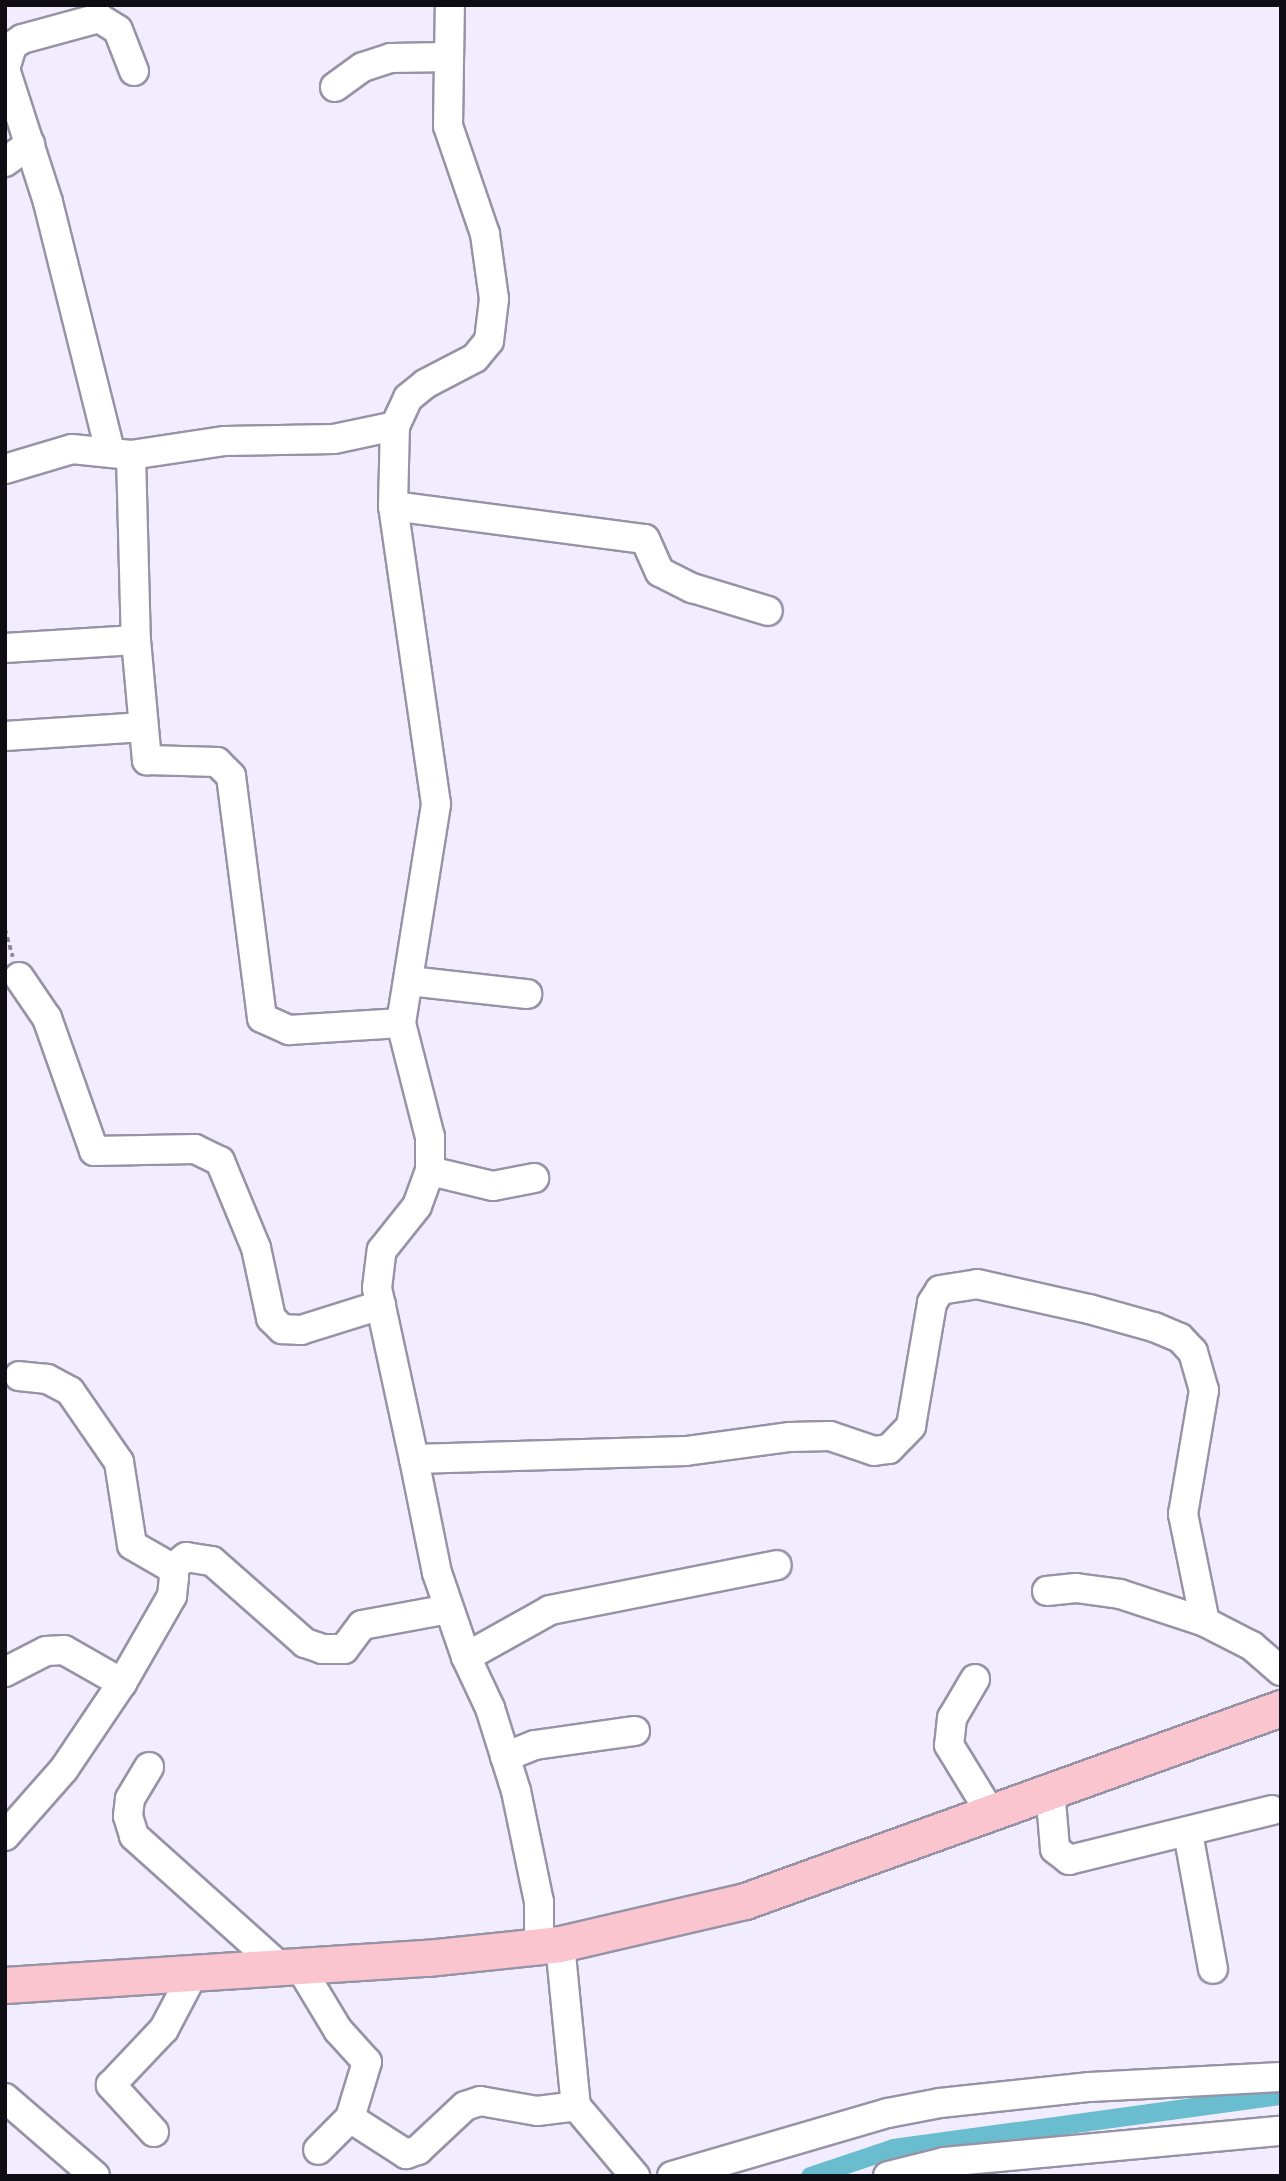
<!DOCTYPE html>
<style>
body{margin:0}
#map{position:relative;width:1286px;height:2181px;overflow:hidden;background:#f1edff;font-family:Jost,sans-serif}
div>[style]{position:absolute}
.canal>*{height:19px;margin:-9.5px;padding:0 9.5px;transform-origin:9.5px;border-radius:9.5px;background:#6abccf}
.path>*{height:3.5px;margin-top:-1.75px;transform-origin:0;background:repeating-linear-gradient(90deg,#8e8b98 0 5px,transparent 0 8.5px)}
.roads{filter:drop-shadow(2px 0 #9793a7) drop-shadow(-2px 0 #9793a7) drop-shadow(0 2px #9793a7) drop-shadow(0 -2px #9793a7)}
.minor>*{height:28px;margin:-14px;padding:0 14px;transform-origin:14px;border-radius:14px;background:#fff}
.major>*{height:35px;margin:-17.5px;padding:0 17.5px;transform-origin:17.5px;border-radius:17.5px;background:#fac5cf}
span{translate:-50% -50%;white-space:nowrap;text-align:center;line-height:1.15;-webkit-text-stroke:7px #fff;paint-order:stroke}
.frame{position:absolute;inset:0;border:7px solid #0e0d14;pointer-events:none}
</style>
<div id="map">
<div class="canal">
<i style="left:810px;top:2176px;width:88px;rotate:-18.6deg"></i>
<i style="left:893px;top:2148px;width:392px;rotate:-7.8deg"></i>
</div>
<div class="path">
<i style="left:5px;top:929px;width:29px;rotate:74deg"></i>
</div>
<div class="roads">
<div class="minor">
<i style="left:335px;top:87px;width:34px;rotate:-36deg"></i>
<i style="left:363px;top:67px;width:29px;rotate:-18deg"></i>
<i style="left:391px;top:58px;width:58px;rotate:-1deg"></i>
<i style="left:5px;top:162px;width:31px;rotate:-36deg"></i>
<i style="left:110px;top:451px;width:257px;rotate:-104deg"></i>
<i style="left:48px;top:202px;width:140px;rotate:-107.9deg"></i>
<i style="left:5px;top:69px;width:24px;rotate:-73deg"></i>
<i style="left:12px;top:46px;width:12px;rotate:-35deg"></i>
<i style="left:22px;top:39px;width:80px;rotate:-15.3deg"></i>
<i style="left:99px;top:18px;width:22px;rotate:32deg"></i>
<i style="left:118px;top:30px;width:44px;rotate:68.7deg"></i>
<i style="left:131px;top:455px;width:185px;rotate:88.5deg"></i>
<i style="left:136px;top:640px;width:121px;rotate:84.8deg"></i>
<i style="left:147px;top:760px;width:70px;rotate:1.6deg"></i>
<i style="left:217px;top:762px;width:20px;rotate:45deg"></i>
<i style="left:231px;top:776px;width:244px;rotate:82.7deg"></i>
<i style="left:262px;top:1018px;width:30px;rotate:24deg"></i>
<i style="left:289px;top:1030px;width:112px;rotate:-3.6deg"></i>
<i style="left:5px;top:469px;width:70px;rotate:-16.6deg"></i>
<i style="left:72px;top:449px;width:59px;rotate:5.8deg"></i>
<i style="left:131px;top:455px;width:95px;rotate:-8.5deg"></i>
<i style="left:225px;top:441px;width:109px;rotate:-1.1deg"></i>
<i style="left:334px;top:439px;width:62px;rotate:-12deg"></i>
<i style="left:393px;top:506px;width:254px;rotate:7.5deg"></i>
<i style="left:645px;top:539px;width:36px;rotate:66deg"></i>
<i style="left:660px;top:572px;width:36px;rotate:27deg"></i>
<i style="left:692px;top:588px;width:79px;rotate:16.8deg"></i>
<i style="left:5px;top:648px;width:131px;rotate:-3.5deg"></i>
<i style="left:5px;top:736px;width:139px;rotate:-3.7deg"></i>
<i style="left:19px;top:977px;width:50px;rotate:55.7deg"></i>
<i style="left:47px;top:1018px;width:141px;rotate:70.5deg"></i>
<i style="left:94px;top:1151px;width:101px;rotate:-1.1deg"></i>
<i style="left:195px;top:1149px;width:28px;rotate:26deg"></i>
<i style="left:220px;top:1161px;width:94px;rotate:67.5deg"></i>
<i style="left:256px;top:1248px;width:72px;rotate:77.9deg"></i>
<i style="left:271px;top:1318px;width:16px;rotate:45deg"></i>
<i style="left:282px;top:1329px;width:19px;rotate:3deg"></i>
<i style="left:301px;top:1330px;width:84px;rotate:-17.4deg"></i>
<i style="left:409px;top:981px;width:119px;rotate:6.3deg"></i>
<i style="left:430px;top:1171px;width:65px;rotate:13.4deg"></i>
<i style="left:493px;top:1186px;width:42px;rotate:-11deg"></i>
<i style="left:414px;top:1459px;width:175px;rotate:-102.2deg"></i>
<i style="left:377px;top:1288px;width:38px;rotate:-83deg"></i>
<i style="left:382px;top:1250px;width:56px;rotate:-51.5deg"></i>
<i style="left:417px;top:1206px;width:37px;rotate:-70deg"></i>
<i style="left:430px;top:1171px;width:34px;rotate:-90deg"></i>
<i style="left:430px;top:1137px;width:118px;rotate:-104.3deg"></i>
<i style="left:401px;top:1023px;width:222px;rotate:-80.9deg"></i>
<i style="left:436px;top:804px;width:301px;rotate:-98.2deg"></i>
<i style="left:393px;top:506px;width:80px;rotate:-88.6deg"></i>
<i style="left:395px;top:426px;width:31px;rotate:-65deg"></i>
<i style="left:408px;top:398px;width:22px;rotate:-39deg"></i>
<i style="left:425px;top:384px;width:56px;rotate:-27.5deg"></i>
<i style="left:475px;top:358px;width:22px;rotate:-51deg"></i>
<i style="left:489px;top:341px;width:42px;rotate:-83.2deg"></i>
<i style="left:494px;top:299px;width:66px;rotate:-97.9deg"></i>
<i style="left:485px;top:234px;width:114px;rotate:-108.9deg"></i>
<i style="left:448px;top:126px;width:121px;rotate:-89.1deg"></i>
<i style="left:172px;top:1568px;width:18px;rotate:-38deg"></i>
<i style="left:186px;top:1557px;width:26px;rotate:9deg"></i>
<i style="left:212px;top:1561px;width:124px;rotate:41.4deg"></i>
<i style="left:305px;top:1643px;width:18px;rotate:19deg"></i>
<i style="left:322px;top:1649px;width:22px"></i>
<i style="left:344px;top:1649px;width:30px;rotate:-53deg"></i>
<i style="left:362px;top:1625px;width:87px;rotate:-10.5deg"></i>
<i style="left:1047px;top:1591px;width:29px;rotate:-6deg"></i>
<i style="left:1076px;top:1588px;width:44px;rotate:7.8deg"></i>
<i style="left:1120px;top:1594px;width:89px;rotate:18.2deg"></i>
<i style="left:466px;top:1657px;width:96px;rotate:-29.2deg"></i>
<i style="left:550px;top:1610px;width:231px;rotate:-11.2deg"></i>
<i style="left:5px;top:1672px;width:46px;rotate:-27.1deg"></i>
<i style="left:46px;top:1651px;width:18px;rotate:-3deg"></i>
<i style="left:64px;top:1650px;width:67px;rotate:29.6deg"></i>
<i style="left:975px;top:1679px;width:45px;rotate:120.5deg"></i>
<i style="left:952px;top:1718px;width:27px;rotate:96deg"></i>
<i style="left:949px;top:1745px;width:79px;rotate:58.5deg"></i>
<i style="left:505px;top:1757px;width:32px;rotate:-22deg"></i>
<i style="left:535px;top:1745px;width:101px;rotate:-8deg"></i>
<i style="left:149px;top:1767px;width:37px;rotate:121deg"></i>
<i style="left:130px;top:1799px;width:17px;rotate:97deg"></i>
<i style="left:128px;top:1816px;width:21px;rotate:73deg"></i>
<i style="left:134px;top:1836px;width:198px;rotate:41.9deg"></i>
<i style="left:1050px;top:1789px;width:60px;rotate:85.2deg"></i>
<i style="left:1055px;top:1849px;width:18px;rotate:38deg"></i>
<i style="left:1069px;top:1860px;width:209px;rotate:-13.8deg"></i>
<i style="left:1188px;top:1833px;width:138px;rotate:79.6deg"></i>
<i style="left:5px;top:1836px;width:89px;rotate:-48.6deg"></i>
<i style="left:64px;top:1769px;width:104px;rotate:-56deg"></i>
<i style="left:122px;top:1683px;width:100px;rotate:-60.1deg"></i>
<i style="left:172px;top:1596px;width:19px;rotate:-84deg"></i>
<i style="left:174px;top:1577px;width:9px;rotate:-103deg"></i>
<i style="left:172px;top:1568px;width:46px;rotate:-150.1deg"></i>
<i style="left:132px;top:1545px;width:84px;rotate:-98.9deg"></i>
<i style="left:119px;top:1462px;width:86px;rotate:-124.6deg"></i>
<i style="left:70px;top:1391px;width:26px;rotate:-152deg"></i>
<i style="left:47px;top:1379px;width:28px;rotate:-174deg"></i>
<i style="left:560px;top:1944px;width:163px;rotate:84.4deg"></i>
<i style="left:576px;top:2106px;width:92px;rotate:49.9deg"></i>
<i style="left:539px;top:1947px;width:45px;rotate:-90deg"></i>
<i style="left:539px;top:1902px;width:113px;rotate:-101.7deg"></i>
<i style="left:516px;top:1791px;width:87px;rotate:-107.4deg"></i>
<i style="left:490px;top:1708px;width:56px;rotate:-115.2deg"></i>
<i style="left:466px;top:1657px;width:89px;rotate:-109deg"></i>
<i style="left:437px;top:1573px;width:116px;rotate:-101.4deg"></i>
<i style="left:414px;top:1459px;width:272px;rotate:-1.7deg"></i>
<i style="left:686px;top:1451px;width:105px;rotate:-7.7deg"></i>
<i style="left:790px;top:1437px;width:40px;rotate:-1.4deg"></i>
<i style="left:830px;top:1436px;width:46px;rotate:18.8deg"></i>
<i style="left:874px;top:1451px;width:15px;rotate:-8deg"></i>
<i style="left:889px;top:1449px;width:32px;rotate:-46deg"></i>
<i style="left:911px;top:1426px;width:125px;rotate:-80.3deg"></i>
<i style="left:932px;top:1303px;width:15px;rotate:-58deg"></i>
<i style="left:940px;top:1290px;width:37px;rotate:-9deg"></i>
<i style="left:977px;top:1284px;width:115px;rotate:12.6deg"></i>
<i style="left:1089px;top:1309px;width:67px;rotate:15.5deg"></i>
<i style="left:1154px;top:1327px;width:28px;rotate:23deg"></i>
<i style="left:1180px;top:1338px;width:19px;rotate:47deg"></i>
<i style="left:1193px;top:1352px;width:40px;rotate:74deg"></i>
<i style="left:1204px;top:1390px;width:126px;rotate:99.6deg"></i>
<i style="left:1183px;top:1514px;width:110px;rotate:78.5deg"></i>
<i style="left:1205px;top:1622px;width:53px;rotate:27.1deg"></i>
<i style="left:1252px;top:1646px;width:38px;rotate:41deg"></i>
<i style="left:300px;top:1967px;width:74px;rotate:58.9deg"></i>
<i style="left:338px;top:2030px;width:43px;rotate:47.8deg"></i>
<i style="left:367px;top:2062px;width:59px;rotate:106.9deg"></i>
<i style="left:350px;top:2118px;width:45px;rotate:135deg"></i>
<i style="left:5px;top:2098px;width:119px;rotate:40.9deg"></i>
<i style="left:350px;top:2118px;width:67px;rotate:32.7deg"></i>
<i style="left:406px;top:2154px;width:13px;rotate:-18deg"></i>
<i style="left:418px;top:2150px;width:64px;rotate:-43.1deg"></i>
<i style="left:465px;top:2106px;width:16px;rotate:-18deg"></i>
<i style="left:480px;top:2101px;width:58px;rotate:10deg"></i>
<i style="left:537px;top:2111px;width:39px;rotate:-7deg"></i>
<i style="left:154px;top:2132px;width:64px;rotate:-132.5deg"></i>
<i style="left:111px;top:2085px;width:77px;rotate:-46.6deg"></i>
<i style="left:164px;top:2029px;width:62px;rotate:-62.2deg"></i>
<i style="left:672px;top:2176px;width:225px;rotate:-16.3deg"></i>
<i style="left:888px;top:2113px;width:53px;rotate:-10.9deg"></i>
<i style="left:940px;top:2103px;width:151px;rotate:-6.1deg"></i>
<i style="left:1090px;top:2087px;width:191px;rotate:-3deg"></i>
<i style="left:888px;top:2176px;width:58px;rotate:-14deg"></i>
<i style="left:944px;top:2162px;width:338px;rotate:-5.3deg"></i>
</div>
<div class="major">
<i style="left:5px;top:1985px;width:423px;rotate:-3.7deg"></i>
<i style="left:427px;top:1958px;width:134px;rotate:-6deg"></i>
<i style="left:560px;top:1944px;width:190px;rotate:-13.1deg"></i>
<i style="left:745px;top:1901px;width:570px;rotate:-19.8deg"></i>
</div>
</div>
<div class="frame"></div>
</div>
